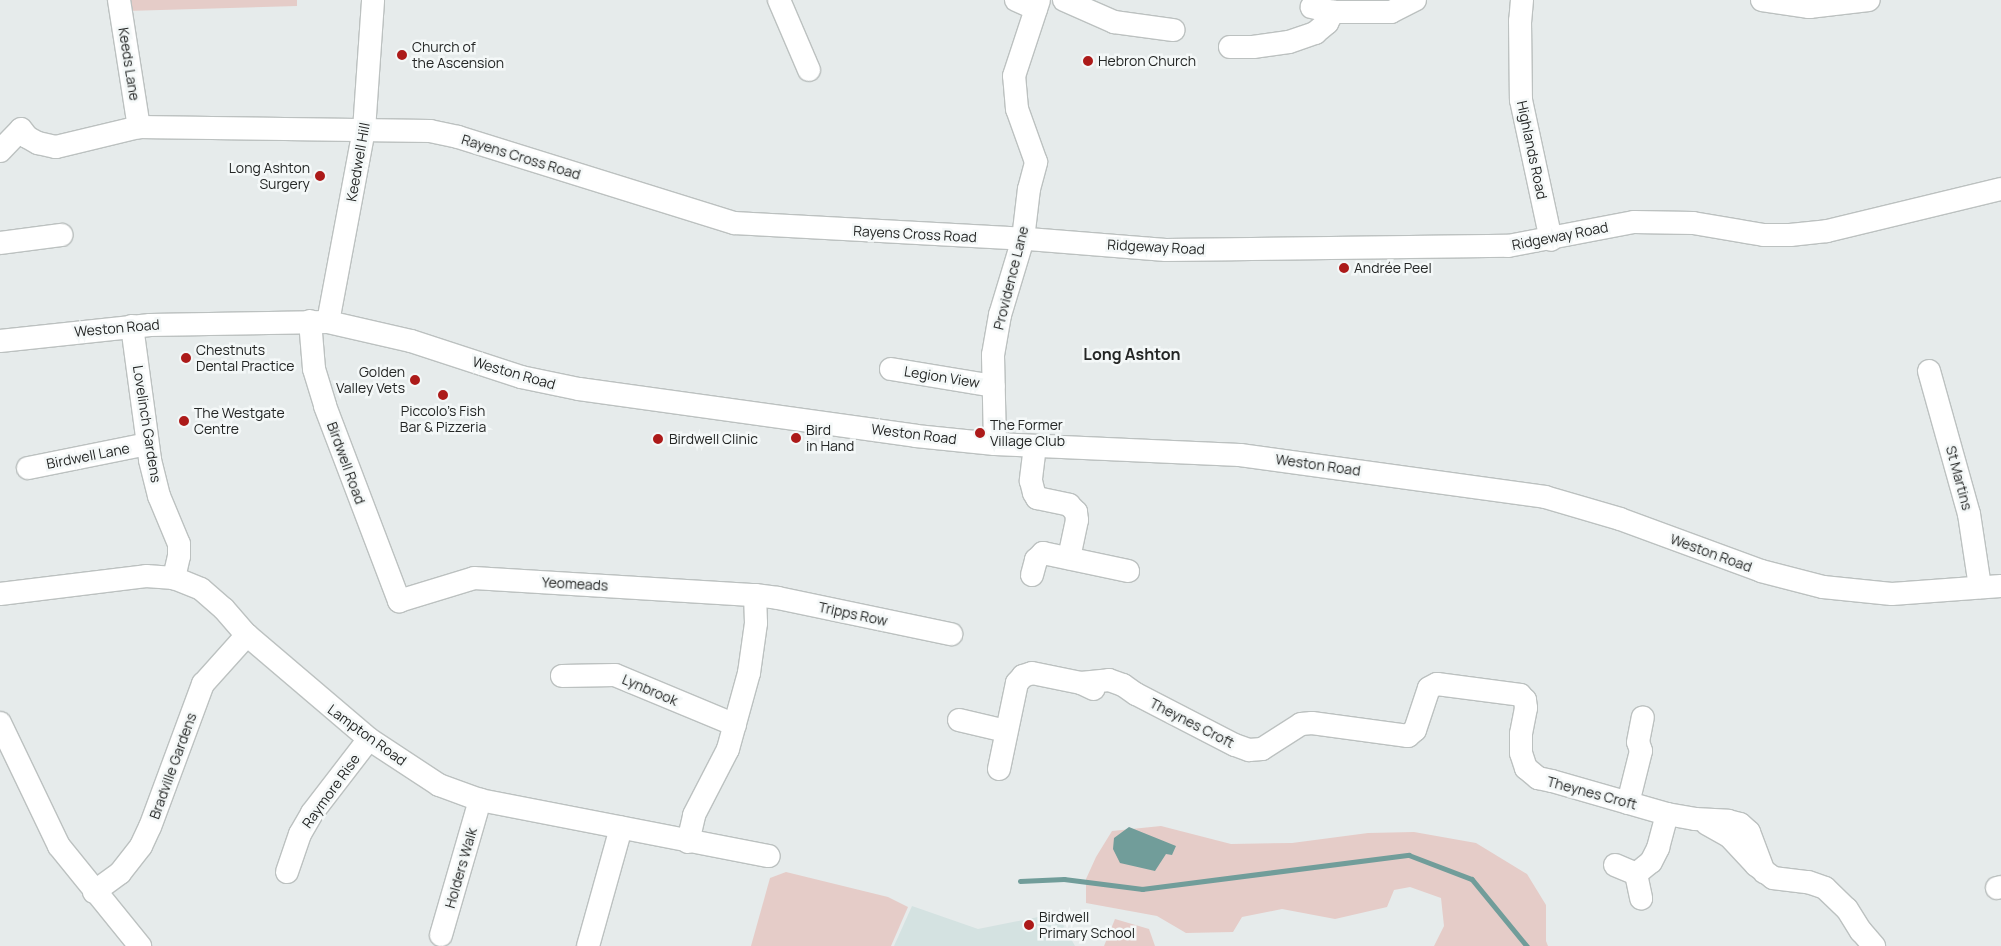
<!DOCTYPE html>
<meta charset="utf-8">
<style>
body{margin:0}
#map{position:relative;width:2001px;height:946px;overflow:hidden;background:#e6ebeb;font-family:Manrope,sans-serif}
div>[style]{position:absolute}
.built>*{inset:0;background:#d4e2e1}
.green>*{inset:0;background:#e5ccc8}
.water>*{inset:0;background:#719d9a}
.stream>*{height:4.5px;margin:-2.25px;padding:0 2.25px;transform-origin:2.25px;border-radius:2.25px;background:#719d9a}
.roads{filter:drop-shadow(1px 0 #bcc1c0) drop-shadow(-1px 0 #bcc1c0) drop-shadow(0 1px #bcc1c0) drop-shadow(0 -1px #bcc1c0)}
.minor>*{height:22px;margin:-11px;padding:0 11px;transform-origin:11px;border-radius:11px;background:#fff}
.dots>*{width:14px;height:14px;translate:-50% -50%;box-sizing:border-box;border:2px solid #f4f8f8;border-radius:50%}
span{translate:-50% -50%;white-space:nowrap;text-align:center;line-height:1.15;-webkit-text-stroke:5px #f4f8f8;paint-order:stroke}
.poi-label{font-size:14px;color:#242625}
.left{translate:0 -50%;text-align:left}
.right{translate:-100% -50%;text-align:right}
.street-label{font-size:14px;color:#242625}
.quarter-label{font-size:16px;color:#242625;font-weight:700}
</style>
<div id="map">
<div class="built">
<i style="clip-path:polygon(912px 906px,978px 929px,1053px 914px,1061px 921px,1075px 946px,894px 946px)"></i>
</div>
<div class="green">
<i style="clip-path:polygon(124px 0,297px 0,297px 6px,126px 11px)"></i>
<i style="clip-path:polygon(1161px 826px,1231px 844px,1292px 843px,1368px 833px,1414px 832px,1476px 843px,1527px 874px,1546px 905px,1546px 941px,1548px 946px,1434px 946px,1444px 926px,1441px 898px,1410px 887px,1394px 890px,1387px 907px,1335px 919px,1282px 909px,1242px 917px,1233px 932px,1186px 933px,1157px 916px,1086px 903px,1086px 879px,1096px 857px,1112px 831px)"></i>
<i style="clip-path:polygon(786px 872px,888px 897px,908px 907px,891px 946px,751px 946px,770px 878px)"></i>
<i style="clip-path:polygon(1115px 919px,1149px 929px,1155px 946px,1104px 946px)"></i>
</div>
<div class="water">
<i style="clip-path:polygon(1129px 827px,1176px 846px,1172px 855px,1166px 854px,1155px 871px,1120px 863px,1113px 849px,1114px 838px)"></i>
</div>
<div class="stream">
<i style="left:1020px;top:881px;width:44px;rotate:-2.6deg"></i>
<i style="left:1064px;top:879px;width:79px;rotate:7.3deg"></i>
<i style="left:1142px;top:889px;width:269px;rotate:-7.3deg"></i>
<i style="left:1409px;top:855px;width:67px;rotate:20.9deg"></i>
<i style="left:1472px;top:879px;width:87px;rotate:50.6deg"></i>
</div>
<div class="roads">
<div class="minor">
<i style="left:119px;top:0;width:129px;rotate:81.1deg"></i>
<i style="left:779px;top:0;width:76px;rotate:66.8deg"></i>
<i style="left:1016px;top:0;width:22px;rotate:24deg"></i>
<i style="left:1064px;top:0;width:55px;rotate:23.7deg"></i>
<i style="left:1114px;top:22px;width:60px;rotate:7.7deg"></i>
<i style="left:1522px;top:0;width:21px;rotate:95deg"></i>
<i style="left:1520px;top:21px;width:79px;rotate:89.3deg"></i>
<i style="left:1521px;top:100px;width:143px;rotate:77.9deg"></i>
<i style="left:1762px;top:0;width:48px;rotate:8.5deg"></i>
<i style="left:1809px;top:7px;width:60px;rotate:-6.7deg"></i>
<i style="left:1333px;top:12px;width:58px"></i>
<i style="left:1391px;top:12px;width:27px;rotate:-27deg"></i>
<i style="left:1230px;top:47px;width:23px"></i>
<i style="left:1253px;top:47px;width:36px;rotate:-8deg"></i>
<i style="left:1289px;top:42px;width:28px;rotate:-19deg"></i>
<i style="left:1315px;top:33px;width:16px;rotate:-40deg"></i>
<i style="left:1327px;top:23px;width:13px;rotate:-61deg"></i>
<i style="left:1333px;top:12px;width:22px;rotate:-167deg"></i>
<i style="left:0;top:151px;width:30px;rotate:-46deg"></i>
<i style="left:21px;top:129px;width:10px;rotate:53deg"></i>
<i style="left:27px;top:137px;width:13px;rotate:29deg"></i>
<i style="left:38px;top:143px;width:18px;rotate:13deg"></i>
<i style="left:56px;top:147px;width:85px;rotate:-13.5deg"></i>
<i style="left:139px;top:127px;width:291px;rotate:0.8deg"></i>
<i style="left:430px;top:131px;width:29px;rotate:12deg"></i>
<i style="left:458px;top:137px;width:289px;rotate:17.3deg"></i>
<i style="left:734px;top:223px;width:294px;rotate:3.1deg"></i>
<i style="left:1028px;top:239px;width:138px;rotate:4.6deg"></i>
<i style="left:1166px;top:250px;width:342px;rotate:-0.7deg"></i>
<i style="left:1508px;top:246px;width:128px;rotate:-10.8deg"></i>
<i style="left:1634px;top:222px;width:59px;rotate:1deg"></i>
<i style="left:1693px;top:223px;width:72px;rotate:9.6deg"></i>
<i style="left:1764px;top:235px;width:26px"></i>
<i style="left:1790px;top:235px;width:37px;rotate:-6deg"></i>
<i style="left:1827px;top:231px;width:179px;rotate:-13.6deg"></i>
<i style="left:0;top:243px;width:62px;rotate:-7.5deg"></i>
<i style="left:310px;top:321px;width:48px;rotate:85.2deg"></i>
<i style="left:314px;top:369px;width:39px;rotate:73deg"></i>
<i style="left:325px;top:406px;width:209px;rotate:69.2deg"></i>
<i style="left:399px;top:601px;width:78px;rotate:-17deg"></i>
<i style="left:474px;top:578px;width:282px;rotate:3.5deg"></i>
<i style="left:755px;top:595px;width:23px;rotate:7deg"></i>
<i style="left:778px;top:598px;width:177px;rotate:11.8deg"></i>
<i style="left:328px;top:322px;width:195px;rotate:-79.4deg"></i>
<i style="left:364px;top:130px;width:130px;rotate:-86deg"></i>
<i style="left:132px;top:326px;width:135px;rotate:82.3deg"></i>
<i style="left:150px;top:460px;width:37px;rotate:76deg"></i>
<i style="left:159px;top:496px;width:52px;rotate:67.4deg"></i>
<i style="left:179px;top:544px;width:12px;rotate:90deg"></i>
<i style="left:179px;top:556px;width:23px;rotate:103deg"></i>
<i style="left:0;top:341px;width:151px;rotate:-6.1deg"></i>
<i style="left:150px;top:325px;width:178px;rotate:-1deg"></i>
<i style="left:328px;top:322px;width:85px;rotate:12.9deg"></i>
<i style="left:411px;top:341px;width:116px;rotate:18.1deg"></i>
<i style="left:521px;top:377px;width:59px;rotate:11.7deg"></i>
<i style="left:579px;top:389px;width:340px;rotate:7.9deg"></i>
<i style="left:916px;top:436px;width:79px;rotate:5.8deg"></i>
<i style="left:995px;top:444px;width:245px;rotate:2.6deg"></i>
<i style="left:1240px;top:455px;width:308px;rotate:7.8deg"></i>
<i style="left:1545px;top:497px;width:78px;rotate:16.3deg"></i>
<i style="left:1620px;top:519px;width:150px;rotate:20.2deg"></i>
<i style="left:1761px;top:571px;width:64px;rotate:14.5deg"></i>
<i style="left:1823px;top:587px;width:69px;rotate:5.8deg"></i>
<i style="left:1892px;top:594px;width:109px;rotate:-4.2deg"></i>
<i style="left:891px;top:369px;width:104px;rotate:9.4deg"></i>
<i style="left:1929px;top:371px;width:148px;rotate:74.4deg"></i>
<i style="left:1969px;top:514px;width:74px;rotate:81.4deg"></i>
<i style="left:995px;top:444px;width:89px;rotate:-91.3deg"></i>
<i style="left:993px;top:355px;width:41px;rotate:-80.1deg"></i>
<i style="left:1000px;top:315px;width:79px;rotate:-73.2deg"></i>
<i style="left:1023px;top:239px;width:50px;rotate:-83.2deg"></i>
<i style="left:1029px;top:189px;width:28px;rotate:-75deg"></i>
<i style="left:1036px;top:162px;width:56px;rotate:-109.7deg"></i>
<i style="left:1017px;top:109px;width:33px;rotate:-95deg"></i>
<i style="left:1014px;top:76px;width:80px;rotate:-71.8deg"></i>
<i style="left:1035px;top:446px;width:35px;rotate:97deg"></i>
<i style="left:1031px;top:481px;width:12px;rotate:76deg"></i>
<i style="left:1034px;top:493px;width:6px;rotate:59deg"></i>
<i style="left:1037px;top:498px;width:33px;rotate:12deg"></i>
<i style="left:1069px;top:505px;width:10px;rotate:45deg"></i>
<i style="left:1076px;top:512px;width:8px;rotate:83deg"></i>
<i style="left:1077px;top:520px;width:39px;rotate:102deg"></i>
<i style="left:28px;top:468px;width:121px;rotate:-11.4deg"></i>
<i style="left:1032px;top:575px;width:16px;rotate:-75deg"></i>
<i style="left:1036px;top:560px;width:10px;rotate:-45deg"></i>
<i style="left:1043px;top:553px;width:87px;rotate:12deg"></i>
<i style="left:0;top:594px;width:147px;rotate:-7deg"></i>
<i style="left:146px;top:576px;width:28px;rotate:4deg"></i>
<i style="left:174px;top:578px;width:29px;rotate:22deg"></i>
<i style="left:201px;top:589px;width:30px;rotate:41deg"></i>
<i style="left:224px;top:609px;width:35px;rotate:49deg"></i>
<i style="left:247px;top:635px;width:160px;rotate:40.4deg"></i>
<i style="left:369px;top:739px;width:84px;rotate:33.3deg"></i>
<i style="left:439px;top:785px;width:44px;rotate:20.1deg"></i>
<i style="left:480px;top:800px;width:294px;rotate:11deg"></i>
<i style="left:562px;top:676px;width:53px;rotate:-1.1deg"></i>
<i style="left:615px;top:675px;width:130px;rotate:22.6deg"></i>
<i style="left:1081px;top:683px;width:28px;rotate:-6deg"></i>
<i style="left:1109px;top:680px;width:15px;rotate:20deg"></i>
<i style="left:1123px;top:685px;width:16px;rotate:35deg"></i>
<i style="left:1136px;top:694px;width:111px;rotate:27.3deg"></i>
<i style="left:1235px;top:745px;width:15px;rotate:20deg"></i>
<i style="left:1249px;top:750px;width:13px;rotate:-4deg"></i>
<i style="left:1262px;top:749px;width:46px;rotate:-32.7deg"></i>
<i style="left:1301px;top:724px;width:11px;rotate:-5deg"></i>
<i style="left:1312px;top:723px;width:97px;rotate:7.7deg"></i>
<i style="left:1408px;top:736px;width:9px;rotate:-41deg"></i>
<i style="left:1415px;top:730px;width:44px;rotate:-71.6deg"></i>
<i style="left:1429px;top:688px;width:9px;rotate:-27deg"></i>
<i style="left:1437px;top:684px;width:84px;rotate:7.5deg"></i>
<i style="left:1520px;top:695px;width:7px;rotate:45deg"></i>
<i style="left:1525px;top:700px;width:8px;rotate:83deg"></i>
<i style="left:1526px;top:708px;width:26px;rotate:101deg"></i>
<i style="left:1521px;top:734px;width:19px;rotate:90deg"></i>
<i style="left:1521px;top:753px;width:16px;rotate:72deg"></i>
<i style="left:1526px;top:768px;width:16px;rotate:40deg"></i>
<i style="left:1538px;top:778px;width:14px;rotate:12deg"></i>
<i style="left:1552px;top:781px;width:120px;rotate:16deg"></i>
<i style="left:1667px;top:814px;width:28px;rotate:10deg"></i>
<i style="left:1695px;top:819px;width:33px;rotate:3deg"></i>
<i style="left:1728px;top:821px;width:12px;rotate:14deg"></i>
<i style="left:1740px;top:824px;width:12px;rotate:42deg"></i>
<i style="left:1749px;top:832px;width:43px;rotate:69.4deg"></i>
<i style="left:959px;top:720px;width:48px;rotate:13.2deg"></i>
<i style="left:0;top:723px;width:136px;rotate:64.4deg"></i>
<i style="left:59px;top:846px;width:129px;rotate:51deg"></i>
<i style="left:999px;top:769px;width:88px;rotate:-78.2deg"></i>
<i style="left:1017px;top:683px;width:9px;rotate:-49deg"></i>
<i style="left:1023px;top:676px;width:9px;rotate:-18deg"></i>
<i style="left:1032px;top:673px;width:50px;rotate:11.5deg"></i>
<i style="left:1081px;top:683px;width:14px;rotate:25deg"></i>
<i style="left:1628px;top:803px;width:54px;rotate:-76deg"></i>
<i style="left:1641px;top:751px;width:9px;rotate:-108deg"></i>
<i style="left:1638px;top:742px;width:25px;rotate:-79deg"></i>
<i style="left:1707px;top:824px;width:25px;rotate:29deg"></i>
<i style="left:1729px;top:836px;width:40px;rotate:47deg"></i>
<i style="left:1756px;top:865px;width:21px;rotate:37deg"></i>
<i style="left:1773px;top:878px;width:35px;rotate:7deg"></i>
<i style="left:1808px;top:882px;width:18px;rotate:19deg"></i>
<i style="left:1825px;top:888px;width:30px;rotate:44deg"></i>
<i style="left:1847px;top:909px;width:26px;rotate:58deg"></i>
<i style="left:1861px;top:931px;width:20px;rotate:49deg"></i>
<i style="left:688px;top:842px;width:28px;rotate:-77deg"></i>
<i style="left:694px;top:815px;width:74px;rotate:-62.7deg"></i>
<i style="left:728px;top:749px;width:79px;rotate:-74.6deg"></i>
<i style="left:749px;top:673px;width:50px;rotate:-82deg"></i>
<i style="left:756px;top:623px;width:28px;rotate:-92deg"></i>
<i style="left:1615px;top:865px;width:23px;rotate:23deg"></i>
<i style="left:1636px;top:874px;width:19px;rotate:-39deg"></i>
<i style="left:1651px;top:862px;width:16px;rotate:-63deg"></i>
<i style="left:1658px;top:848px;width:35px;rotate:-75deg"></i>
<i style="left:287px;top:872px;width:40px;rotate:-71.1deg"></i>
<i style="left:300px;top:834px;width:24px;rotate:-60deg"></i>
<i style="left:312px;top:813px;width:93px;rotate:-52.4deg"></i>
<i style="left:1636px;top:874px;width:25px;rotate:78deg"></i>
<i style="left:1997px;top:888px;width:4px;rotate:-14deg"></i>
<i style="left:94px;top:892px;width:32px;rotate:-36deg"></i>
<i style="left:120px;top:873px;width:34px;rotate:-52deg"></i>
<i style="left:141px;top:846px;width:21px;rotate:-65deg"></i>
<i style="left:150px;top:827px;width:153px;rotate:-69.7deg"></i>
<i style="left:203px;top:684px;width:66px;rotate:-48.1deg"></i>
<i style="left:441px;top:935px;width:141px;rotate:-73.9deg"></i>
<i style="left:588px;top:946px;width:123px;rotate:-74.4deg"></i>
</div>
</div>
<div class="dots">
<i style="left:402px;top:55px;background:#ac1a19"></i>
<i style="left:1088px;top:61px;background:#ac1a19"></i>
<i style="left:320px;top:176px;background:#ac1a19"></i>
<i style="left:1344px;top:268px;background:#ac1a19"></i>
<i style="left:186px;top:358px;background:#ac1a19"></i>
<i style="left:415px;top:380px;background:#ac1a19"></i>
<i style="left:443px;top:395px;background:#ac1a19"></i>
<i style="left:184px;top:421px;background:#ac1a19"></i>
<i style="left:980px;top:433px;background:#ac1a19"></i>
<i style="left:796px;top:438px;background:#ac1a19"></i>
<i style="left:658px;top:439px;background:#ac1a19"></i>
<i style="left:1029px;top:925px;background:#ac1a19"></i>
</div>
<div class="poi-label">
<span class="left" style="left:412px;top:55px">Church of<br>the Ascension</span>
<span class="left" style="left:1098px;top:61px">Hebron Church</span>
<span class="right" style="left:310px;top:176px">Long Ashton<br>Surgery</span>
<span class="left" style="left:1354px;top:268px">Andrée Peel</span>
<span class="left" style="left:196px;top:358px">Chestnuts<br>Dental Practice</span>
<span class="right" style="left:405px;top:380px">Golden<br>Valley Vets</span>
<span style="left:443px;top:419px">Piccolo's Fish<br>Bar &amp; Pizzeria</span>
<span class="left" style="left:194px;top:421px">The Westgate<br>Centre</span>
<span class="left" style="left:990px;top:433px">The Former<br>Village Club</span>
<span class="left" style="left:806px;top:438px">Bird<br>in Hand</span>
<span class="left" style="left:669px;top:439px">Birdwell Clinic</span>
<span class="left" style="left:1039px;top:925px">Birdwell<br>Primary School</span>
</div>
<div class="street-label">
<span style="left:129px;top:64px;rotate:81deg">Keeds Lane</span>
<span style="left:1532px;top:150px;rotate:78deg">Highlands Road</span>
<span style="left:521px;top:157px;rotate:17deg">Rayens Cross Road</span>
<span style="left:358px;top:162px;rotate:-80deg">Keedwell Hill</span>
<span style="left:915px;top:234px;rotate:3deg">Rayens Cross Road</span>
<span style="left:1560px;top:236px;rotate:-11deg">Ridgeway Road</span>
<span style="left:1156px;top:247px;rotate:3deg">Ridgeway Road</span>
<span style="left:1011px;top:278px;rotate:-76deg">Providence Lane</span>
<span style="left:117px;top:328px;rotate:-5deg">Weston Road</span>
<span style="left:514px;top:373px;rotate:16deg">Weston Road</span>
<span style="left:942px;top:377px;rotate:9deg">Legion View</span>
<span style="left:147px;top:424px;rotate:81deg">Lovelinch Gardens</span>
<span style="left:914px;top:434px;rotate:7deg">Weston Road</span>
<span style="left:88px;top:456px;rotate:-11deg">Birdwell Lane</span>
<span style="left:346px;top:463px;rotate:70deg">Birdwell Road</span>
<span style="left:1318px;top:465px;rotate:8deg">Weston Road</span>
<span style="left:1959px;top:478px;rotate:75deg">St Martins</span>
<span style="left:1711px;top:553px;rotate:20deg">Weston Road</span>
<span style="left:575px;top:584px;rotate:3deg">Yeomeads</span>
<span style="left:853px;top:614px;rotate:12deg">Tripps Row</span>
<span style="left:650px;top:690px;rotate:23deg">Lynbrook</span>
<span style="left:1192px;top:723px;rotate:27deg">Theynes Croft</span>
<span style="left:367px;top:735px;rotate:36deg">Lampton Road</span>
<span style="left:173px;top:766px;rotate:-70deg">Bradville Gardens</span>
<span style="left:331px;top:791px;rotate:-54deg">Raymore Rise</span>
<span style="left:1592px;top:793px;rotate:15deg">Theynes Croft</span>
<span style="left:461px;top:868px;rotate:-74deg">Holders Walk</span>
</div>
<div class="quarter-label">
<span style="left:1132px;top:354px">Long Ashton</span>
</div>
</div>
